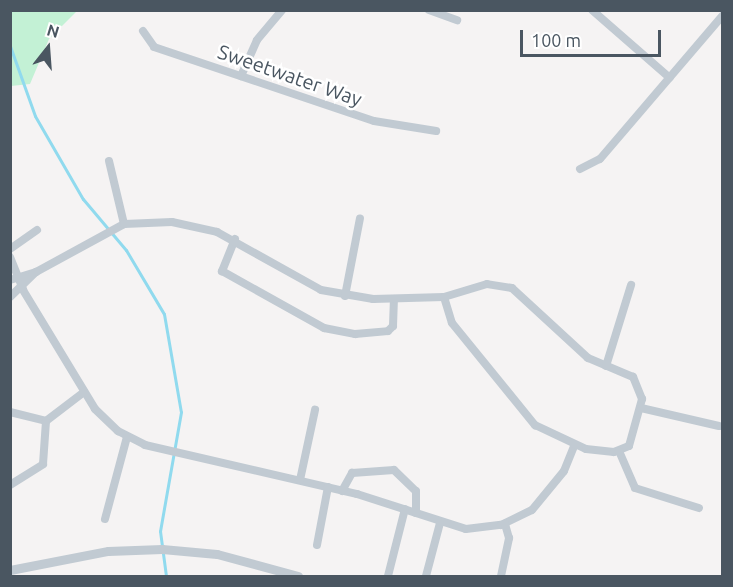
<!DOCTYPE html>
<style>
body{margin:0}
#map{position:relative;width:733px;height:587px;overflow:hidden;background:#f5f3f3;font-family:Ubuntu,sans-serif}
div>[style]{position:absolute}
.green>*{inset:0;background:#c3f1d5}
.stream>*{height:3px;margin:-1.5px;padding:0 1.5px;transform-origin:1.5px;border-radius:1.5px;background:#90daee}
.minor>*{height:8px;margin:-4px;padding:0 4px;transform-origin:4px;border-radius:4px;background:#c1cad2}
.tertiary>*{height:9px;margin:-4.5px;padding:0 4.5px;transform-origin:4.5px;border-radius:4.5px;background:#c1cad2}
span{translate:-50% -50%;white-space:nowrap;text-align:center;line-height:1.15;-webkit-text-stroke:5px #fff;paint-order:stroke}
.street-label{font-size:20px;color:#4a5661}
.frame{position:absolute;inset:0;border:12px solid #4a5661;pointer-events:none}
.north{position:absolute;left:18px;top:18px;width:60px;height:60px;-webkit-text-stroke:4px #fff;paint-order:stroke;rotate:17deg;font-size:16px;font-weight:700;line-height:24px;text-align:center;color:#4a5661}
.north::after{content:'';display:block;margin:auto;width:21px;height:27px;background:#4a5661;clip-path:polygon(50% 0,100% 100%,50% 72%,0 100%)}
.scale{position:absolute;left:520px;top:30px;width:141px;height:27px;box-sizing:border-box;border:3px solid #4a5661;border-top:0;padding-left:8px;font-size:18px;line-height:21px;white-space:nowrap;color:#4a5661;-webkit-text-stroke:4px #fff;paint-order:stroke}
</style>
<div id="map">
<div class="green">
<i style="clip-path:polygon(10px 11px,77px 11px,49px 39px,30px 84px,11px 86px)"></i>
</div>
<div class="stream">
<i style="left:10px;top:46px;width:74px;rotate:70.3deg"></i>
<i style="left:35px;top:116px;width:96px;rotate:60deg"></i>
<i style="left:83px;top:199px;width:67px;rotate:49.9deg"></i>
<i style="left:126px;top:250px;width:74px;rotate:59.3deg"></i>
<i style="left:164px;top:314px;width:99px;rotate:80.2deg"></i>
<i style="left:181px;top:412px;width:121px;rotate:100deg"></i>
<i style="left:160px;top:531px;width:45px;rotate:82.4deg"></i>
</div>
<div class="minor">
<i style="left:429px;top:10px;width:30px;rotate:20deg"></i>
<i style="left:592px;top:10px;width:103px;rotate:41.1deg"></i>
<i style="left:143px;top:31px;width:19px;rotate:55deg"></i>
<i style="left:154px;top:47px;width:232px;rotate:18.6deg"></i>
<i style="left:374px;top:121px;width:63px;rotate:9.2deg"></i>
<i style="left:241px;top:76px;width:39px;rotate:-66deg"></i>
<i style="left:257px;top:40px;width:39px;rotate:-50deg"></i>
<i style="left:109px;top:161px;width:65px;rotate:76.6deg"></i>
<i style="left:580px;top:169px;width:22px;rotate:-27deg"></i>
<i style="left:600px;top:159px;width:188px;rotate:-49.5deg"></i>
<i style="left:235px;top:239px;width:35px;rotate:112deg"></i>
<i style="left:222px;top:271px;width:117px;rotate:29.2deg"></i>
<i style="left:324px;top:328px;width:32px;rotate:11deg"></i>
<i style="left:355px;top:334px;width:33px;rotate:-5deg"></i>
<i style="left:388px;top:331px;width:7px;rotate:-45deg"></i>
<i style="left:393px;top:326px;width:27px;rotate:-88deg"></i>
<i style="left:10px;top:249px;width:33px;rotate:-35deg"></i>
<i style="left:10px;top:257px;width:35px;rotate:68deg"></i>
<i style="left:23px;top:290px;width:139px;rotate:58.8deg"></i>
<i style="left:95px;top:409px;width:32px;rotate:44deg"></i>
<i style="left:118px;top:431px;width:30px;rotate:27deg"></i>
<i style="left:145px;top:445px;width:218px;rotate:13deg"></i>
<i style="left:357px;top:494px;width:114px;rotate:17.8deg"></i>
<i style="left:466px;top:529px;width:35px;rotate:-7deg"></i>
<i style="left:501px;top:525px;width:34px;rotate:-26deg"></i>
<i style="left:532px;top:510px;width:50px;rotate:-50.6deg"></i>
<i style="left:564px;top:471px;width:27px;rotate:-68deg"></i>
<i style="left:10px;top:280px;width:27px;rotate:-17deg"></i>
<i style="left:36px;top:272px;width:100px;rotate:-28.6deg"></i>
<i style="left:124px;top:224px;width:48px;rotate:-2.4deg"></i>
<i style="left:172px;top:222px;width:46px;rotate:12.5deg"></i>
<i style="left:217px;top:232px;width:119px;rotate:29.1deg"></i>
<i style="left:321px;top:290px;width:53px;rotate:9.8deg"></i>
<i style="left:373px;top:299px;width:71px;rotate:-1.6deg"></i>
<i style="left:444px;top:297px;width:27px;rotate:73deg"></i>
<i style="left:452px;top:323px;width:132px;rotate:50.9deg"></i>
<i style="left:535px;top:425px;width:56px;rotate:25.2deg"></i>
<i style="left:586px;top:449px;width:28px;rotate:6deg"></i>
<i style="left:614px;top:452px;width:16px;rotate:-22deg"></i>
<i style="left:629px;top:446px;width:49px;rotate:-74.5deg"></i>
<i style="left:642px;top:399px;width:24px;rotate:-112deg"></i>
<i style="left:633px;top:377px;width:49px;rotate:-157.1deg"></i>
<i style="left:588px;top:358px;width:103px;rotate:-137.4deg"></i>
<i style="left:512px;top:288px;width:25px;rotate:-171deg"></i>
<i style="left:487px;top:284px;width:45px;rotate:163.2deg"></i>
<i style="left:345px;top:296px;width:79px;rotate:-79.1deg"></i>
<i style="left:10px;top:297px;width:36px;rotate:-44deg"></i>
<i style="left:606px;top:366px;width:85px;rotate:-72.8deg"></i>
<i style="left:641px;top:408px;width:80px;rotate:13deg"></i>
<i style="left:10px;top:412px;width:37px;rotate:14deg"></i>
<i style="left:46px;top:421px;width:48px;rotate:-37.3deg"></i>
<i style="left:619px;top:451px;width:40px;rotate:66.6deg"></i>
<i style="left:635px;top:488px;width:67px;rotate:17.4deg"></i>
<i style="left:300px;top:480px;width:72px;rotate:-77.9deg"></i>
<i style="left:10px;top:485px;width:39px;rotate:-32deg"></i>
<i style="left:43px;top:464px;width:43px;rotate:-86deg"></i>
<i style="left:342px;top:491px;width:21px;rotate:-61deg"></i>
<i style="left:352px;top:473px;width:42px;rotate:-4.1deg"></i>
<i style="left:394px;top:470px;width:30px;rotate:44deg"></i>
<i style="left:416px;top:491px;width:22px;rotate:90deg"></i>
<i style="left:105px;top:519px;width:85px;rotate:-75deg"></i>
<i style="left:317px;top:545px;width:59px;rotate:-79.3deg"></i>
<i style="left:388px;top:576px;width:69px;rotate:-75.8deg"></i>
<i style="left:426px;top:576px;width:55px;rotate:-75.2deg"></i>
<i style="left:501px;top:576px;width:39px;rotate:-78deg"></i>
<i style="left:509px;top:538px;width:15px;rotate:-106deg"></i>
</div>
<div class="tertiary">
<i style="left:10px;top:570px;width:100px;rotate:-11deg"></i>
<i style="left:108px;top:551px;width:54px;rotate:-2.1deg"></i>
<i style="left:162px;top:549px;width:55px;rotate:5.2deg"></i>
<i style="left:217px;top:554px;width:84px;rotate:15.2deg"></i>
</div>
<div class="street-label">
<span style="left:290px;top:75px;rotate:19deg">Sweetwater Way</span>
</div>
<div class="frame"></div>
<div class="north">N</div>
<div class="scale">100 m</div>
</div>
